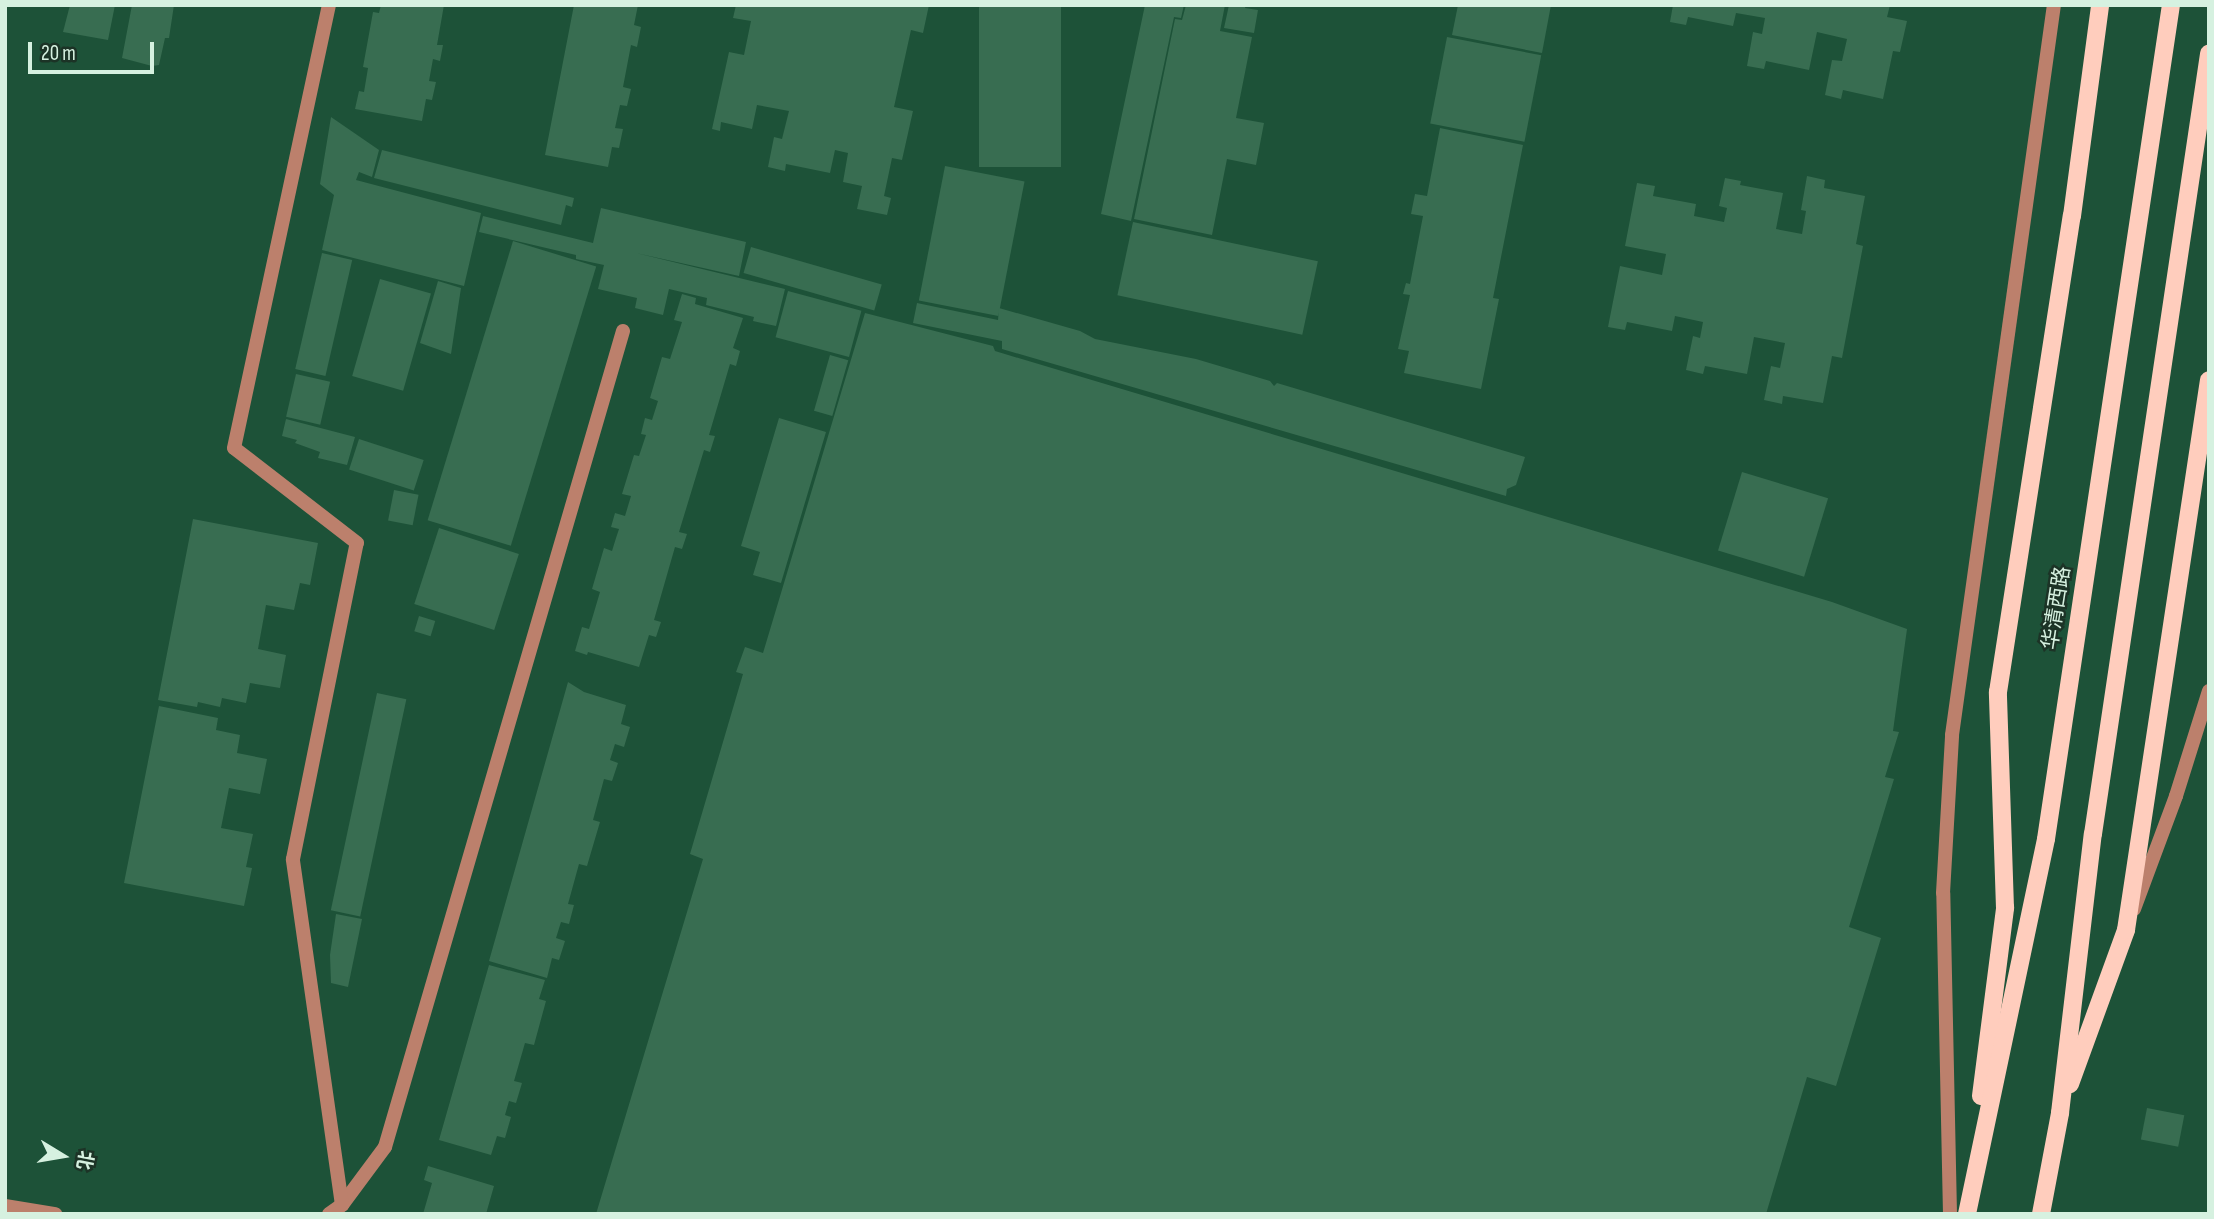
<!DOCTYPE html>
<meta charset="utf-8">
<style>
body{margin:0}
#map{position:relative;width:2214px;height:1219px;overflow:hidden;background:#1d5238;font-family:"Sofia Sans Condensed","Noto Sans SC",sans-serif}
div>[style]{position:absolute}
.building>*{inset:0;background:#386d51;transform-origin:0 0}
.minor>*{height:14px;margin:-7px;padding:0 7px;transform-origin:7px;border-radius:7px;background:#bc806c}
.primary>*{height:18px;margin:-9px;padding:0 9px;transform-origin:9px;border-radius:9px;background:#ffcdbd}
span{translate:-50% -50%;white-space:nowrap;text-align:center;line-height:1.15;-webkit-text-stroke:5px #1c3326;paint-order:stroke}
.street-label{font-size:21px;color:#d6f1e0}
.frame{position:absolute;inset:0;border:7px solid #d6f1e0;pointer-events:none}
.north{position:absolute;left:28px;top:1121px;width:70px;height:70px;-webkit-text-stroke:5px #1c3326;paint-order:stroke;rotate:101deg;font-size:19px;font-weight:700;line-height:28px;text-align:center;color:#d6f1e0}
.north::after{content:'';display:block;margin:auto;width:24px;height:32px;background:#d6f1e0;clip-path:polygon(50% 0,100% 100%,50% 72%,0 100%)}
.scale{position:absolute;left:28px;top:42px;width:126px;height:32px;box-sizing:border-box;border:4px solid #d6f1e0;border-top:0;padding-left:9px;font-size:21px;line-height:24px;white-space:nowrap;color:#d6f1e0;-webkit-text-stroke:5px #1c3326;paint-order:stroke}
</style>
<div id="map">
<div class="building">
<i style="clip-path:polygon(70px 5px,115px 5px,108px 40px,63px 32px)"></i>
<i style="clip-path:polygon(132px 5px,174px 5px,169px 38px,165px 38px,159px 65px,152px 66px,122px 58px)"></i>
<i style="clip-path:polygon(381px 5px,444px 5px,437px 45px,443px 45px,440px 61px,433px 59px,429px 81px,436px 82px,432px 100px,426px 99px,422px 121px,355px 109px,359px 91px,364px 92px,368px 68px,363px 67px,373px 12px,379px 13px)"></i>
<i style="clip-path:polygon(574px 5px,638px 5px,634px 25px,641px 27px,637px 47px,631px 45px,623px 87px,631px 89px,627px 106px,620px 105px,615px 128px,623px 129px,619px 148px,612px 147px,608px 167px,545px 155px)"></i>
<i style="clip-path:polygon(736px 5px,929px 5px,923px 33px,911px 30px,894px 107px,913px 111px,902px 160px,892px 158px,884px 196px,891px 198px,887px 215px,857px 209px,862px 186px,843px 182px,848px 153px,835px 150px,830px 173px,786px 164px,785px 171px,768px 167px,774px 137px,782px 139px,789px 111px,757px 105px,752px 129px,721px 122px,720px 131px,712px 129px,729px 52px,744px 55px,751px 21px,733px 18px)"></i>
<i style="left:979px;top:5px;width:82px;height:162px"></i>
<i style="clip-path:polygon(1145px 5px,1184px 5px,1181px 18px,1174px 17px,1131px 221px,1101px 214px)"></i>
<i style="clip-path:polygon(1186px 5px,1225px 5px,1220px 31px,1252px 37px,1236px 118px,1264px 123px,1256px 165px,1227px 159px,1212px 235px,1134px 219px,1175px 19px,1182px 20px)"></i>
<i style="clip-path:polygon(1229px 5px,1246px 5px,1245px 8px,1258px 10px,1254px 33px,1224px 28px)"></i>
<i style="clip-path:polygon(1458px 5px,1551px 5px,1542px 53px,1452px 35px)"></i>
<i style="clip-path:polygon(1673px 5px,1890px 5px,1887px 17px,1907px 21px,1900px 52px,1893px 51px,1883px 99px,1843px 90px,1841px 99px,1825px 95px,1832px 60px,1842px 61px,1847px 39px,1817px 32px,1809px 70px,1766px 61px,1764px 69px,1747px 66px,1753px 32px,1762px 34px,1765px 18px,1736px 13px,1733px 26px,1688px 17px,1686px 25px,1670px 22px)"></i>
<i style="left:1447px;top:37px;width:96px;height:88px;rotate:11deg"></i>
<i style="clip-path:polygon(331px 117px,379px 150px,372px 177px,359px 172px,356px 180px,481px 213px,464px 286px,322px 250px,334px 195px,320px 184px)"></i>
<i style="clip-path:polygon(1440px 128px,1523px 145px,1493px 298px,1499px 299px,1481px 389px,1404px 373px,1409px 351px,1398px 349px,1410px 295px,1403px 294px,1406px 283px,1410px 284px,1423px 216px,1411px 214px,1415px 194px,1427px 196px)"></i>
<i style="clip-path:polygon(382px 150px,574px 198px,572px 207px,566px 205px,561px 225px,374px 178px)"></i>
<i style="left:945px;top:166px;width:81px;height:137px;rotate:11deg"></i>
<i style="clip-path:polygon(1807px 176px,1825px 180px,1824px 188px,1865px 196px,1856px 244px,1863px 246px,1842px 358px,1832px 356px,1823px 403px,1783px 396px,1782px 404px,1764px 400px,1771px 366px,1780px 368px,1785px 343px,1754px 337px,1747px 374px,1705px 366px,1703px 374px,1686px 370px,1693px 336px,1700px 338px,1703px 322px,1675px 316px,1672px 331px,1627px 322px,1625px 330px,1608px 327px,1620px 266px,1662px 275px,1666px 254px,1625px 246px,1637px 183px,1655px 186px,1653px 196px,1696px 204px,1694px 216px,1724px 222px,1727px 208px,1719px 206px,1725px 178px,1741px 181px,1740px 185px,1783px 193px,1776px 229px,1802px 234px,1806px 211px,1801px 210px)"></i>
<i style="clip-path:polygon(601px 208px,746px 242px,739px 276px,636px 253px,785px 289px,776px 326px,753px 321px,754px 317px,706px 305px,707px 298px,669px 289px,663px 315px,635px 308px,637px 298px,598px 289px,604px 265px,576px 259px,576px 255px,479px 232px,483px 216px,593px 243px)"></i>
<i style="left:1133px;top:222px;width:189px;height:75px;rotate:12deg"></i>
<i style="left:513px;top:241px;width:87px;height:292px;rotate:17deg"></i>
<i style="left:751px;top:247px;width:136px;height:27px;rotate:16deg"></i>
<i style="left:322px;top:253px;width:31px;height:119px;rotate:13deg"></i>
<i style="left:380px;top:279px;width:53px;height:101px;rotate:16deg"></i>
<i style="clip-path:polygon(438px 281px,461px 288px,451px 354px,420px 343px)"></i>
<i style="left:788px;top:291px;width:76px;height:48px;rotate:15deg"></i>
<i style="clip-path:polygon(682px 294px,696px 298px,695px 304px,743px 318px,733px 348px,740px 351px,736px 366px,730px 364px,709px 435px,715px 436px,710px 452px,704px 450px,679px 532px,687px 534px,682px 549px,675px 547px,654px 620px,661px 622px,656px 637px,649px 635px,639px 667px,588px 652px,587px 655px,575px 651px,582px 627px,589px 629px,600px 592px,592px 589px,604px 548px,612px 551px,616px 538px,619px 529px,611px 527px,615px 513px,625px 516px,631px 496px,622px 494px,634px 455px,639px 456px,646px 435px,641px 434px,645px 418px,652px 420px,658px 401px,650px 398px,662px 357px,670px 359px,682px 322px,674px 320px)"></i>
<i style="clip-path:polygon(917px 303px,998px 320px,999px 308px,1080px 331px,1095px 339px,1196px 359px,1270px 381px,1274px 386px,1277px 383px,1525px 457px,1516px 485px,1507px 489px,1506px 496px,1002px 349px,1002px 341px,913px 323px)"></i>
<i style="clip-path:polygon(865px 313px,993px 346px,995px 351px,1832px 602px,1907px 629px,1893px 731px,1899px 732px,1885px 777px,1894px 779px,1849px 927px,1881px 938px,1836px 1086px,1807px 1077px,1766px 1214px,596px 1214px,703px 859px,690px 854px,743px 674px,736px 672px,745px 647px,763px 653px)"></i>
<i style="left:830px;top:355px;width:19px;height:58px;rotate:16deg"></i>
<i style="left:296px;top:374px;width:35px;height:44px;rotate:13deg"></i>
<i style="clip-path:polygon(779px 418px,826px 432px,781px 583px,753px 575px,760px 552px,741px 546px)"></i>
<i style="clip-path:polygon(286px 419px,355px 437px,347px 465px,318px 458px,320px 452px,295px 443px,297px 440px,282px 436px)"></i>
<i style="left:359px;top:439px;width:68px;height:32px;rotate:18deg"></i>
<i style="left:1742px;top:472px;width:90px;height:82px;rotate:17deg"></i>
<i style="left:394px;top:490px;width:25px;height:31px;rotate:11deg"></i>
<i style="clip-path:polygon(193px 519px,318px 543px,310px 585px,300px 583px,294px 610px,266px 605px,258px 649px,286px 655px,280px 688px,250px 683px,246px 703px,222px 698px,220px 707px,198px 702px,197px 707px,158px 700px)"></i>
<i style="left:439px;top:528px;width:84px;height:80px;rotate:18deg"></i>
<i style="left:419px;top:616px;width:17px;height:16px;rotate:17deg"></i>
<i style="clip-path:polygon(568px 682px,584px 692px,626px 705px,621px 724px,630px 727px,624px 747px,615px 744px,610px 760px,618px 763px,612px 781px,604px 779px,593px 820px,600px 822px,587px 866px,579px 864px,568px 904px,574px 905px,569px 924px,561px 922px,556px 938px,565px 941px,559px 960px,552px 958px,547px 978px,489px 961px)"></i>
<i style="left:377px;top:693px;width:30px;height:222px;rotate:12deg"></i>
<i style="clip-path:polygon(159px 706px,218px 718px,216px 730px,240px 735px,237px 753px,267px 759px,260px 794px,229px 788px,221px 828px,253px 834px,246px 867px,252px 868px,244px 906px,124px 883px)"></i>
<i style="clip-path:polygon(336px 914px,362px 919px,348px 987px,331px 983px,330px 955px)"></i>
<i style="clip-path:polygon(489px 965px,545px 980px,539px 999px,546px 1001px,534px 1045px,525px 1043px,514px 1081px,522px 1083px,516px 1103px,509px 1101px,505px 1115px,511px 1117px,505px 1138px,497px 1136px,491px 1155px,439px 1140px)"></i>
<i style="left:2147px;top:1108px;width:38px;height:32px;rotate:11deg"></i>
<i style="clip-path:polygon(428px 1166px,494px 1186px,486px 1214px,423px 1214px,432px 1183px,424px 1180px)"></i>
</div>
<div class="minor">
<i style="left:2134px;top:909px;width:121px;rotate:-69.6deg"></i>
<i style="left:2176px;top:796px;width:110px;rotate:-72.6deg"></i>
<i style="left:342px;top:1205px;width:72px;rotate:-53.4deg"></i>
<i style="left:385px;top:1147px;width:850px;rotate:-73.74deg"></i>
<i style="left:5px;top:1206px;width:51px;rotate:9.1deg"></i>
<i style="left:329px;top:1214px;width:16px;rotate:-35deg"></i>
<i style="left:342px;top:1205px;width:349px;rotate:-98.1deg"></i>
<i style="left:293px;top:859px;width:322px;rotate:-78.6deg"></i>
<i style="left:357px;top:543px;width:155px;rotate:-142.3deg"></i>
<i style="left:234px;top:448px;width:453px;rotate:-77.9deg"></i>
<i style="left:1950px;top:1214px;width:321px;rotate:-91.2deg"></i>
<i style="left:1943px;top:893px;width:158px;rotate:-86.7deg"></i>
<i style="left:1952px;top:735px;width:737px;rotate:-82.05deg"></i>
</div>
<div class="primary">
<i style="left:2070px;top:1084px;width:164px;rotate:-70deg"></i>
<i style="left:2126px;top:930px;width:556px;rotate:-81.42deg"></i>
<i style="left:1981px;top:1096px;width:190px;rotate:-82.7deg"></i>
<i style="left:2005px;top:908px;width:216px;rotate:-91.9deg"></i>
<i style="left:1998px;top:692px;width:482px;rotate:-81.2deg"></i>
<i style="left:2072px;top:216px;width:213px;rotate:-82.4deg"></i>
<i style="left:1967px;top:1214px;width:383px;rotate:-78.1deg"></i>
<i style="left:2046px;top:839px;width:843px;rotate:-81.48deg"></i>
<i style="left:2041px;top:1214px;width:103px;rotate:-79.3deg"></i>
<i style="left:2060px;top:1113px;width:281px;rotate:-83.3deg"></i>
<i style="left:2093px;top:834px;width:789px;rotate:-81.54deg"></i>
</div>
<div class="street-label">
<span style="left:2057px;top:608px;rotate:-81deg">华清西路</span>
</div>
<div class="frame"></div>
<div class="north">北</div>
<div class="scale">20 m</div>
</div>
